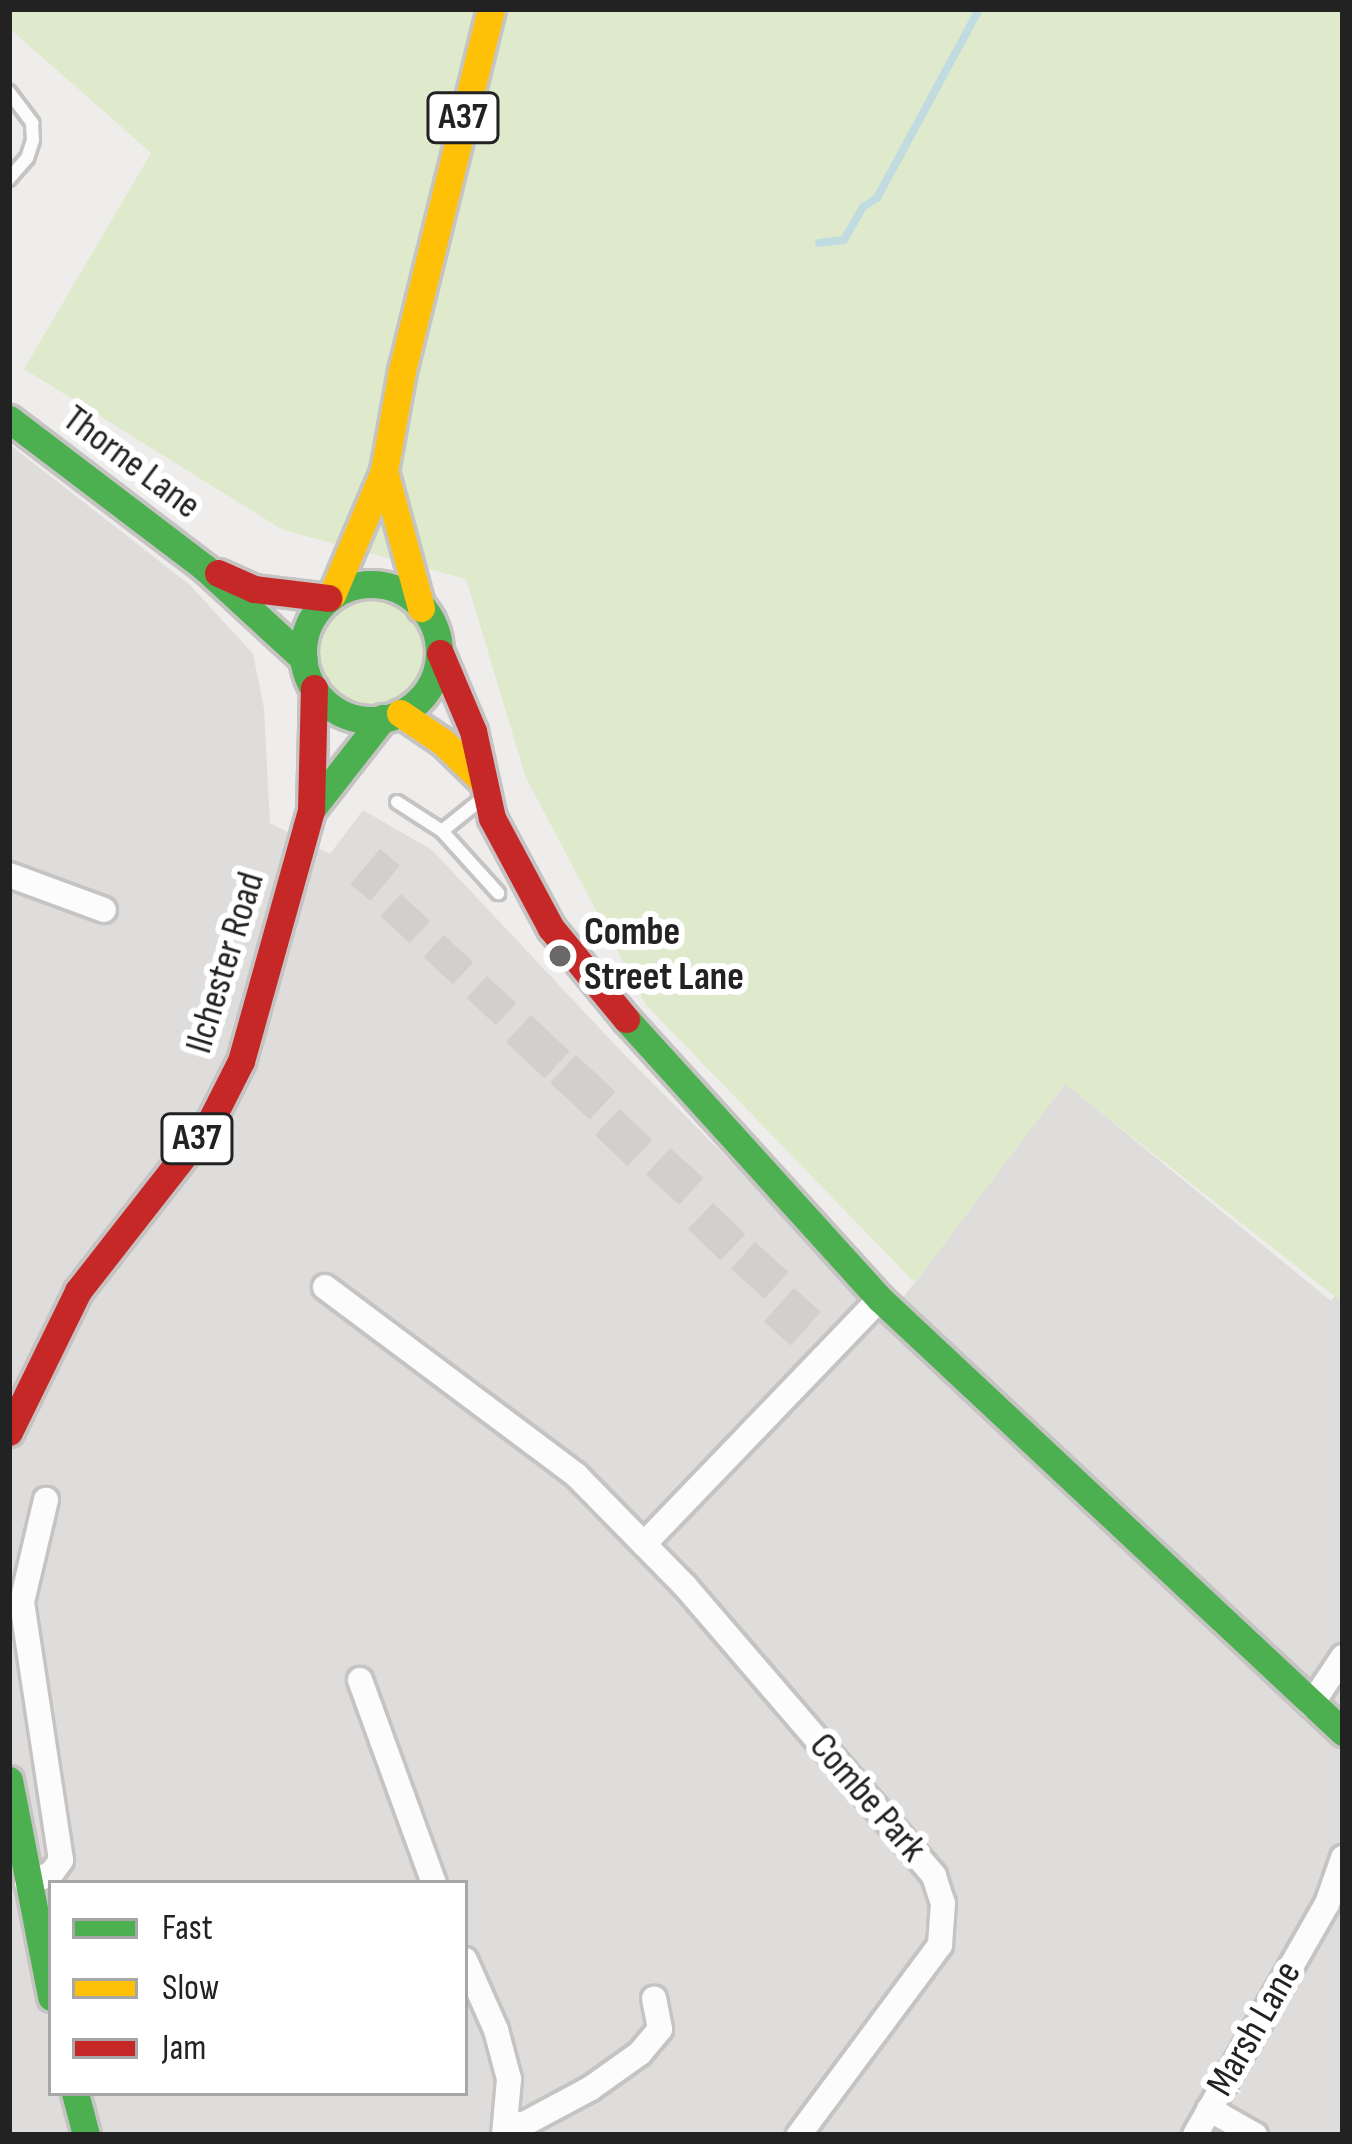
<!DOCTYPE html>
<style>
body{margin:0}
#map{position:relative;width:1352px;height:2144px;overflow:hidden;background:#efedeb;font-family:"Sofia Sans Condensed",sans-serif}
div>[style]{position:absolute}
.residential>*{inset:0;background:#dfdddc}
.grass>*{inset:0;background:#dfeacd}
.round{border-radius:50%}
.stream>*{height:8px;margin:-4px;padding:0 4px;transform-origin:4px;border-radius:4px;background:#c1dce0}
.building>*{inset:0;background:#d2d0ce;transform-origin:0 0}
.roads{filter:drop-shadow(3px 0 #c5c4c3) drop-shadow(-3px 0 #c5c4c3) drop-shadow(0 3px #c5c4c3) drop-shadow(0 -3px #c5c4c3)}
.lane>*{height:12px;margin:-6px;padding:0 6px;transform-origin:6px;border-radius:6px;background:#fdfcfc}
.street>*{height:24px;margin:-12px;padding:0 12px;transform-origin:12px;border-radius:12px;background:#fdfcfc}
.fast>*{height:27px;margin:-13.5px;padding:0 13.5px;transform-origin:13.5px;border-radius:13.5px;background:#4caf50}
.fast>.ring{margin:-13.5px;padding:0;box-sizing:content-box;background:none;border:27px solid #4caf50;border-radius:50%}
.slow>*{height:27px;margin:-13.5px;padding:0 13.5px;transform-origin:13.5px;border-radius:13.5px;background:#ffc107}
.jam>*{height:27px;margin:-13.5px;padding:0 13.5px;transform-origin:13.5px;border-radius:13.5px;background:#c62828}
.dots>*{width:33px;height:33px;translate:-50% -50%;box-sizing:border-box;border:6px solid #fff;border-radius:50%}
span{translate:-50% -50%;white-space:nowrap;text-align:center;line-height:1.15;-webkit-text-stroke:12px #fff;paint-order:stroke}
.shield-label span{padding:3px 9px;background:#fff;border:3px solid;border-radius:9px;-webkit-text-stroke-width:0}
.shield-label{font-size:36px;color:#222;font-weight:700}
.street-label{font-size:39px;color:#222}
.poi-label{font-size:39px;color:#222;font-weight:700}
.left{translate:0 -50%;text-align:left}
.frame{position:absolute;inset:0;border:12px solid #222;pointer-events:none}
.legend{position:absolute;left:48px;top:1880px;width:420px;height:216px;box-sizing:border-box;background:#fff;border:3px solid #a7a7a7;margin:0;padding:15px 21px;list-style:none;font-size:36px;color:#222}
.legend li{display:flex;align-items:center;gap:24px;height:60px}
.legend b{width:60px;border:3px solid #a7a7a7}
</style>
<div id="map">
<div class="residential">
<i style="clip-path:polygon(evenodd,9px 444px,190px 585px,253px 654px,264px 708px,270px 823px,330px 854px,363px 810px,432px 850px,620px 1050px,887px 1319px,1065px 1083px,1331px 1301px,1343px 1285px,1343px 2135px,9px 2135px,9px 444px,51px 1883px,465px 1883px,465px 2093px,51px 2093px,51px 1883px)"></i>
</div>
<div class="grass">
<i style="clip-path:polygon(9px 9px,1343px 9px,1343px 1293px,1339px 1300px,1065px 1084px,915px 1283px,646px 1005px,526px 778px,466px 579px,283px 530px,24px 369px,151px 153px,9px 28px)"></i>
<i class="round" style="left:320px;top:599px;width:106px;height:106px"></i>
</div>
<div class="stream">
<i style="left:819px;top:243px;width:25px;rotate:-7deg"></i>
<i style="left:844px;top:240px;width:38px;rotate:-60deg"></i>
<i style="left:863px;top:207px;width:17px;rotate:-33deg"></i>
<i style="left:877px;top:198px;width:215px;rotate:-61.6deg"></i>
</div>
<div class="building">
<i style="left:380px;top:849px;width:26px;height:46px;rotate:40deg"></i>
<i style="left:401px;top:894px;width:40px;height:30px;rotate:43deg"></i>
<i style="left:444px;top:935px;width:40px;height:30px;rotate:43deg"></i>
<i style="left:487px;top:976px;width:40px;height:30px;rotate:43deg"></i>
<i style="left:531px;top:1015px;width:53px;height:37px;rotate:43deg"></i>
<i style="left:576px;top:1055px;width:54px;height:38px;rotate:43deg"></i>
<i style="left:620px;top:1109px;width:45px;height:36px;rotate:44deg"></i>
<i style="left:670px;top:1148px;width:45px;height:36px;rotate:42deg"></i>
<i style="left:713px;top:1203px;width:45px;height:36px;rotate:44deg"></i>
<i style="left:755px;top:1242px;width:45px;height:36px;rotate:42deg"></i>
<i style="left:794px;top:1288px;width:36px;height:45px;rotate:42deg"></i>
</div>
<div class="roads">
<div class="lane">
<i style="left:9px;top:92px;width:39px;rotate:53deg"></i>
<i style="left:32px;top:123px;width:17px;rotate:87deg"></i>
<i style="left:33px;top:140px;width:19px;rotate:108deg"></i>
<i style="left:27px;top:158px;width:28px;rotate:131deg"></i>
<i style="left:397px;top:802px;width:54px;rotate:32.8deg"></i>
<i style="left:442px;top:831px;width:84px;rotate:47.9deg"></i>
<i style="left:442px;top:831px;width:53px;rotate:-38.8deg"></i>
</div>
<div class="street">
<i style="left:9px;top:875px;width:101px;rotate:20.2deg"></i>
<i style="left:325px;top:1287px;width:314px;rotate:36.8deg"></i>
<i style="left:576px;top:1475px;width:156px;rotate:45.5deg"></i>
<i style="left:685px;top:1586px;width:382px;rotate:49.3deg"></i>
<i style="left:934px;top:1876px;width:28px;rotate:72deg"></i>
<i style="left:943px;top:1903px;width:42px;rotate:94.1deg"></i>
<i style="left:940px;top:1945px;width:237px;rotate:126.6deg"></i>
<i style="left:644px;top:1544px;width:340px;rotate:-46.1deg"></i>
<i style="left:360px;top:1680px;width:216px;rotate:70deg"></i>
<i style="left:1311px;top:1705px;width:58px;rotate:-56.3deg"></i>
<i style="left:27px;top:1883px;width:26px;rotate:-21deg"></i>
<i style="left:51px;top:1874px;width:17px;rotate:-54deg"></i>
<i style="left:61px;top:1860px;width:261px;rotate:-98.6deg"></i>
<i style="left:22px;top:1602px;width:105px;rotate:-76.8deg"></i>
<i style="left:465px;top:1960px;width:77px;rotate:66.1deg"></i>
<i style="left:496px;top:2030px;width:51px;rotate:75.1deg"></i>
<i style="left:509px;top:2079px;width:56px;rotate:95.1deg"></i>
<i style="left:1209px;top:2109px;width:53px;rotate:29.5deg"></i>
<i style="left:508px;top:2124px;width:16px"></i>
<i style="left:524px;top:2124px;width:76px;rotate:-28.2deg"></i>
<i style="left:591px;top:2088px;width:60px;rotate:-35.5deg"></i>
<i style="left:640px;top:2053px;width:31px;rotate:-50deg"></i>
<i style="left:660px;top:2029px;width:31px;rotate:-101deg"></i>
<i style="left:1195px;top:2135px;width:266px;rotate:-60.3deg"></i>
<i style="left:1327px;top:1904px;width:49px;rotate:-70.8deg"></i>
</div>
<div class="fast">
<i style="left:9px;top:419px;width:246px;rotate:37.2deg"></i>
<i style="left:205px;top:568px;width:134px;rotate:42.6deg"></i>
<i class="ring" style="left:303px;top:584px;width:109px;height:109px"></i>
<i style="left:311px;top:810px;width:117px;rotate:-52deg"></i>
<i style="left:626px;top:1019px;width:378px;rotate:47.8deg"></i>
<i style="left:880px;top:1299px;width:634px;rotate:43.08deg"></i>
<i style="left:9px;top:1780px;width:221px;rotate:79deg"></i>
<i style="left:75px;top:2093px;width:43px;rotate:75.3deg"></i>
</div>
<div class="slow">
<i style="left:384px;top:471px;width:142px;rotate:74.9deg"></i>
<i style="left:332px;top:595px;width:134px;rotate:-67.2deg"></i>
<i style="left:384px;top:471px;width:102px;rotate:-79.8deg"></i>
<i style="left:402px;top:371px;width:373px;rotate:-76.2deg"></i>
<i style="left:400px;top:713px;width:52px;rotate:34deg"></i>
<i style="left:443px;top:742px;width:56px;rotate:44.3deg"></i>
</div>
<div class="jam">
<i style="left:218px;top:573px;width:39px;rotate:24deg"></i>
<i style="left:254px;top:589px;width:75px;rotate:6.9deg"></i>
<i style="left:440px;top:653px;width:85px;rotate:67.1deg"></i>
<i style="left:473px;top:731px;width:89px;rotate:77.7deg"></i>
<i style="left:492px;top:818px;width:125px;rotate:61.8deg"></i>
<i style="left:551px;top:928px;width:118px;rotate:50.5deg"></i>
<i style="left:9px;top:1432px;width:157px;rotate:-63.9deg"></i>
<i style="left:78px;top:1291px;width:214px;rotate:-52deg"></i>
<i style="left:210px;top:1122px;width:68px;rotate:-63.1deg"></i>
<i style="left:241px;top:1061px;width:261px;rotate:-74.4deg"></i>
<i style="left:311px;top:810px;width:122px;rotate:-88.6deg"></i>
</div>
</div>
<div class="dots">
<i style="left:560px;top:956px;background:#6a6968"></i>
</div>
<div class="shield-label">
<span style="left:463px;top:118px">A37</span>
<span style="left:197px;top:1139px">A37</span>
</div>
<div class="street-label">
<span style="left:131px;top:463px;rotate:37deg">Thorne Lane</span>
<span style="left:226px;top:963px;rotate:-73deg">Ilchester Road</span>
<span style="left:867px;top:1798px;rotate:49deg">Combe Park</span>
<span style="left:1255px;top:2029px;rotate:-60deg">Marsh Lane</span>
</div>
<div class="poi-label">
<span class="left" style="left:584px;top:956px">Combe<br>Street Lane</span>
</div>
<div class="frame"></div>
<ul class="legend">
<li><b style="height:15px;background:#4caf50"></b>Fast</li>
<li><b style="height:15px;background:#ffc107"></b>Slow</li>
<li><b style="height:15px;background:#c62828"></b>Jam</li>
</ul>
</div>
